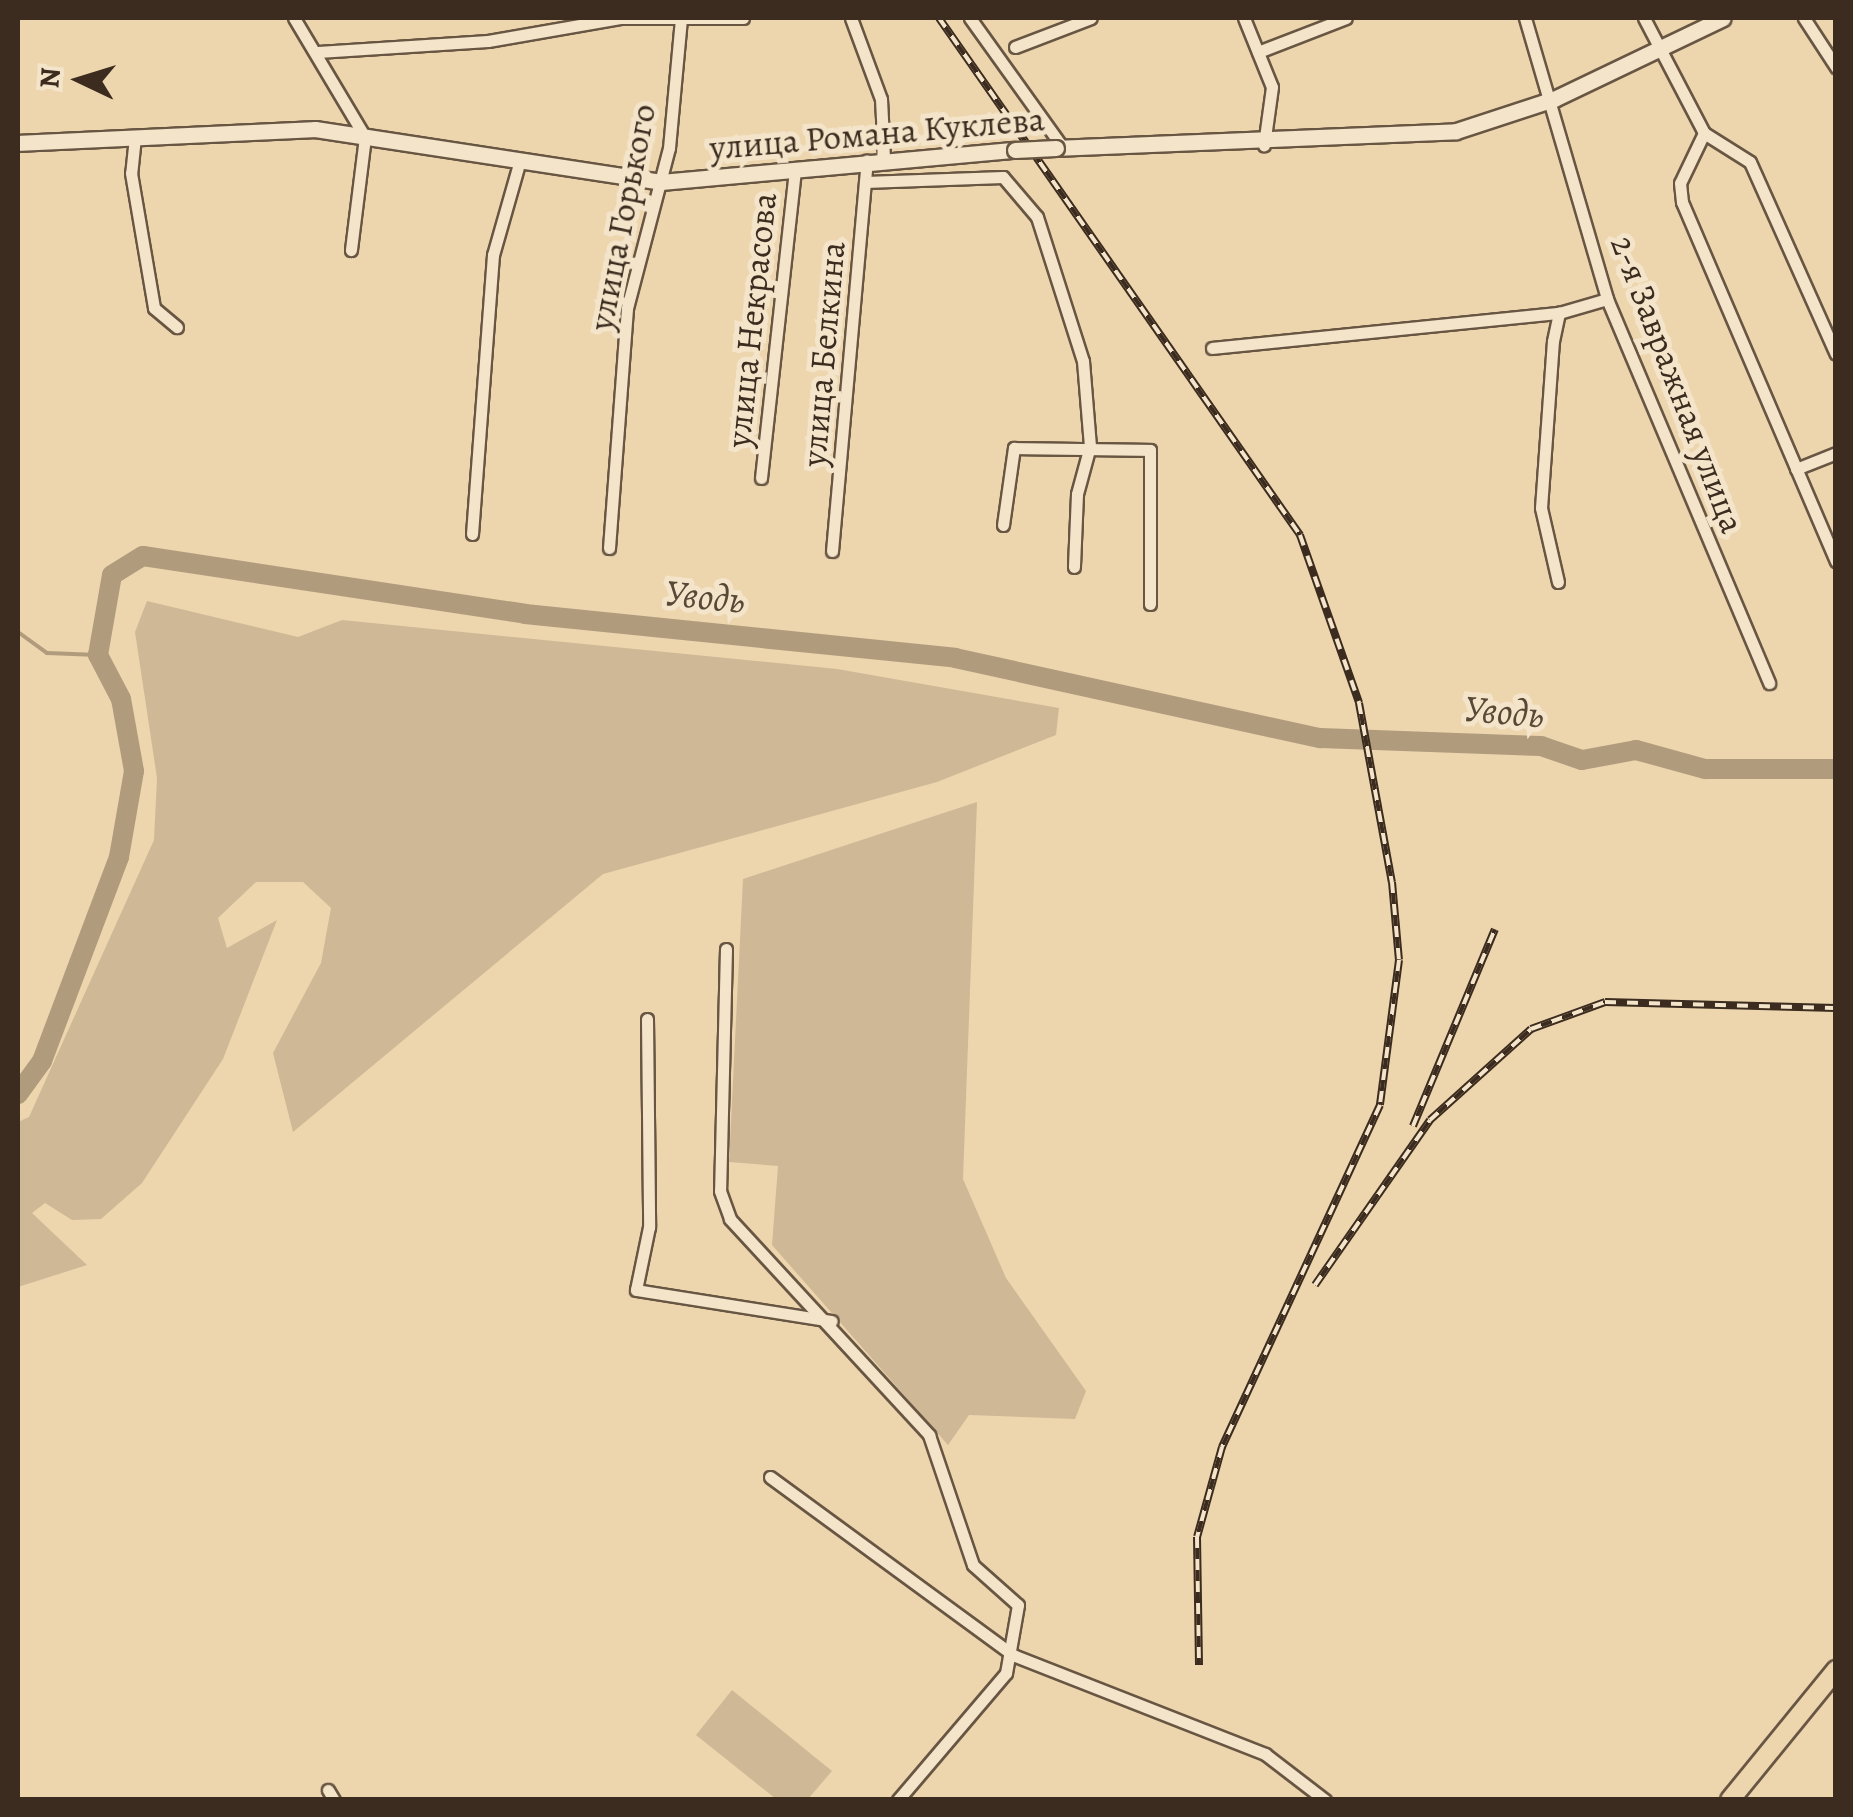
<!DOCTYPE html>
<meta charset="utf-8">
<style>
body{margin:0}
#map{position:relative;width:1853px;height:1817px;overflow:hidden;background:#edd5ae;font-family:Alegreya,serif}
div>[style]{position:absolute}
.green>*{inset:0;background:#cfb896}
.stream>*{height:4px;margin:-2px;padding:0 2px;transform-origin:2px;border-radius:2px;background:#b09c7d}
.river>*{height:20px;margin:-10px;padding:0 10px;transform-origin:10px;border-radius:10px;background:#b09c7d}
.roads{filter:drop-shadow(2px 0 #685643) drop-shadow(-2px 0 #685643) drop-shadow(0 2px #685643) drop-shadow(0 -2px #685643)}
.minor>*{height:11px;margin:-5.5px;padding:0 5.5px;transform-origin:5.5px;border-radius:5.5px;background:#f3e4ca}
.tertiary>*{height:15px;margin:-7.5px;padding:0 7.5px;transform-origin:7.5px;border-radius:7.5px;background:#f3e4ca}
.primary>*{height:18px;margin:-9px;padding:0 9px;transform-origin:9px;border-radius:9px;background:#edd5ae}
.rail>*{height:8px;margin-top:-4px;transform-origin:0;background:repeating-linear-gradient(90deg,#f3e4ca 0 11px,#3b2c1f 0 22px);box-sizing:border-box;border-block:2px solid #3b2c1f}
.bridges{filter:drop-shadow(2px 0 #685643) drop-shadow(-2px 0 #685643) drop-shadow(0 2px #685643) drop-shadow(0 -2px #685643)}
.tertiary-bridge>*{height:15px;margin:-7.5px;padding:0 7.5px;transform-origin:7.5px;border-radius:7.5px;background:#f3e4ca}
span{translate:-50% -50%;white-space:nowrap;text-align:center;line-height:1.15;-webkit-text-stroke:10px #f3e4ca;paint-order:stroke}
.street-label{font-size:35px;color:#3b2c1f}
.water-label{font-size:38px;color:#584836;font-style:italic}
.frame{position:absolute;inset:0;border:20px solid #3b2c1f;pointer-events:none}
.north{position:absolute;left:30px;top:30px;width:100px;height:100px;-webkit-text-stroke:8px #f3e4ca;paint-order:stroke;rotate:274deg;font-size:28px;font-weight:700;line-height:40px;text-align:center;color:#3b2c1f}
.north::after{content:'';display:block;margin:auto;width:35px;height:45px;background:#3b2c1f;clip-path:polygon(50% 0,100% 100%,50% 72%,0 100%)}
</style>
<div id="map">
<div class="green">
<i style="clip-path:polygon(147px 601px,298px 637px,342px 620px,837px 669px,1059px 708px,1056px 735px,937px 782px,603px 874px,293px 1132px,273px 1053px,321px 963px,331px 908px,303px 882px,256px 882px,218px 918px,227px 948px,277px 920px,223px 1059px,142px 1183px,101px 1219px,72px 1220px,45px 1203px,32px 1213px,87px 1265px,18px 1287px,18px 1122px,29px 1117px,154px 840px,157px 778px,135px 632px)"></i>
<i style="clip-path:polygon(977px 802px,963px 1179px,1006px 1278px,1086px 1391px,1075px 1419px,969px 1415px,948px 1445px,772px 1245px,778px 1166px,729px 1162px,743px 879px)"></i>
<i style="clip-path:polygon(732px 1690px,832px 1771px,808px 1799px,776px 1799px,696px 1735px)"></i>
</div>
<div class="stream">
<i style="left:18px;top:632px;width:36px;rotate:36deg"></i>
<i style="left:47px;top:653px;width:51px;rotate:2.2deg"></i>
</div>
<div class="river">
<i style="left:18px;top:1094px;width:41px;rotate:-54deg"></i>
<i style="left:42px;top:1061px;width:218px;rotate:-69.3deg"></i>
<i style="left:119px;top:857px;width:87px;rotate:-80.1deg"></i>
<i style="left:134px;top:771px;width:73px;rotate:-100.2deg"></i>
<i style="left:121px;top:699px;width:50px;rotate:-117.6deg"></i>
<i style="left:98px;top:655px;width:81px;rotate:-80.1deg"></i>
<i style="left:112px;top:575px;width:36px;rotate:-32deg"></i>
<i style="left:143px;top:556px;width:386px;rotate:8.6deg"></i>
<i style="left:525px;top:614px;width:432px;rotate:5.8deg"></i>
<i style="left:955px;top:658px;width:374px;rotate:12.4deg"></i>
<i style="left:1320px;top:738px;width:221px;rotate:2.1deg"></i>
<i style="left:1541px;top:746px;width:43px;rotate:18.9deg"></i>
<i style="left:1582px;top:760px;width:55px;rotate:-10.5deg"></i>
<i style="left:1636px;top:750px;width:72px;rotate:15.4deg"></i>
<i style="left:1705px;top:769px;width:131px"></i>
</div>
<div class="roads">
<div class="minor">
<i style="left:294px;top:18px;width:139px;rotate:59.2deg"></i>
<i style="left:365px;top:137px;width:114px;rotate:97.1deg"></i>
<i style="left:851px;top:18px;width:86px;rotate:69.7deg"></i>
<i style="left:881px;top:99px;width:60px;rotate:87.1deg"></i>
<i style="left:970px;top:18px;width:160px;rotate:54.4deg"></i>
<i style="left:1244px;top:18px;width:74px;rotate:67.9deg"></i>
<i style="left:1272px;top:87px;width:59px;rotate:97.9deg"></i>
<i style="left:1525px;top:18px;width:293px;rotate:73.7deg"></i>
<i style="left:1607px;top:299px;width:417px;rotate:67.1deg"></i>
<i style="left:1644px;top:18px;width:130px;rotate:62.4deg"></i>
<i style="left:1704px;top:133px;width:54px;rotate:32.2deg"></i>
<i style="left:1750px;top:162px;width:210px;rotate:65.9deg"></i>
<i style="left:1804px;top:18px;width:59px;rotate:56.9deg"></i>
<i style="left:1015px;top:47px;width:81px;rotate:-20.9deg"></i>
<i style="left:318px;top:52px;width:170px;rotate:-3.7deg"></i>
<i style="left:488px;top:41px;width:134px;rotate:-9.9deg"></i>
<i style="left:620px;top:18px;width:123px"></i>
<i style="left:1258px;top:52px;width:94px;rotate:-21.1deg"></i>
<i style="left:1704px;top:133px;width:55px;rotate:115.6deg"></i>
<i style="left:1680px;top:183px;width:19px;rotate:84deg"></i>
<i style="left:1682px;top:202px;width:391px;rotate:66.8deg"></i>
<i style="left:135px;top:137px;width:36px;rotate:96deg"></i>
<i style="left:131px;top:173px;width:137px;rotate:80.3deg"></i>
<i style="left:154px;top:308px;width:30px;rotate:40deg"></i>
<i style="left:865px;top:182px;width:138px;rotate:-2.1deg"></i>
<i style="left:1003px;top:177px;width:52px;rotate:49.6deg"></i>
<i style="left:1037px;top:217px;width:151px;rotate:72.3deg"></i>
<i style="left:1083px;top:361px;width:85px;rotate:85.3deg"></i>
<i style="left:1090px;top:446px;width:50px;rotate:105.2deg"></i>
<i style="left:1077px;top:494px;width:73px;rotate:92.4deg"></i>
<i style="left:1212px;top:348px;width:349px;rotate:-5.8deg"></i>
<i style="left:1796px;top:469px;width:43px;rotate:-21.8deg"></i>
<i style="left:761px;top:478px;width:311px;rotate:-83.7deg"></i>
<i style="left:1003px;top:525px;width:78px;rotate:-81.9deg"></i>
<i style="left:1014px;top:448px;width:136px;rotate:0.8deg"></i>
<i style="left:1150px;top:450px;width:154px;rotate:90deg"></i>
<i style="left:472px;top:534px;width:280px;rotate:-85.7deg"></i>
<i style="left:493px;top:255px;width:91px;rotate:-74.1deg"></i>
<i style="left:609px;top:548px;width:241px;rotate:-85.7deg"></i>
<i style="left:627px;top:308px;width:165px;rotate:-75.3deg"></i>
<i style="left:669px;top:148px;width:131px;rotate:-84.7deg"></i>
<i style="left:832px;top:551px;width:392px;rotate:-84.9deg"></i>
<i style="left:1558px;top:582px;width:76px;rotate:-102.9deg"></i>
<i style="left:1541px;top:508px;width:167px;rotate:-85.9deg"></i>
<i style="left:1553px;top:341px;width:29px;rotate:-78deg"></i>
<i style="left:1559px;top:313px;width:50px;rotate:-16.3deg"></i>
<i style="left:726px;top:949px;width:242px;rotate:91.4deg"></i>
<i style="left:720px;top:1191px;width:30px;rotate:70deg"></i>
<i style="left:730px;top:1219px;width:294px;rotate:47.3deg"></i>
<i style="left:929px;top:1435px;width:137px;rotate:71.3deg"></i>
<i style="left:973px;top:1565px;width:60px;rotate:41.6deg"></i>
<i style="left:1018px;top:1605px;width:69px;rotate:100deg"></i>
<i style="left:1006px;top:1673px;width:167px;rotate:130.4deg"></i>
<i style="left:647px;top:1019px;width:208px;rotate:89.4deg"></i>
<i style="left:649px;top:1227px;width:64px;rotate:101.7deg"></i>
<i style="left:636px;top:1290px;width:198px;rotate:9deg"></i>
<i style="left:770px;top:1477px;width:303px;rotate:36.2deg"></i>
<i style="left:1015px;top:1656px;width:269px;rotate:21.4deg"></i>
<i style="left:1265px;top:1754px;width:76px;rotate:37.5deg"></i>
<i style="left:328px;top:1790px;width:12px;rotate:59deg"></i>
</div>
<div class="tertiary">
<i style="left:18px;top:143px;width:297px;rotate:-2.7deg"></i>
<i style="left:315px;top:129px;width:350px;rotate:8.7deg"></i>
<i style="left:661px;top:182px;width:355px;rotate:-5.2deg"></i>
<i style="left:1056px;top:148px;width:400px;rotate:-2.4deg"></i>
<i style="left:1456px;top:131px;width:103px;rotate:-18.1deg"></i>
<i style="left:1554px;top:99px;width:187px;rotate:-25.6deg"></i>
</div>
<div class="primary">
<i style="left:1730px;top:1800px;width:168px;rotate:-50.8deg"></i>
</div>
</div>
<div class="rail">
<i style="left:939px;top:18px;width:631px;rotate:55.07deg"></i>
<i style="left:1300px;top:535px;width:178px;rotate:70.6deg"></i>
<i style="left:1359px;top:703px;width:182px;rotate:79.6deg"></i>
<i style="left:1392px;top:882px;width:78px;rotate:84.9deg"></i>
<i style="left:1399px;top:960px;width:146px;rotate:97.5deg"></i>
<i style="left:1380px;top:1105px;width:377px;rotate:114.8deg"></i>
<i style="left:1222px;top:1447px;width:93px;rotate:105.5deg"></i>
<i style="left:1197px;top:1537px;width:128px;rotate:89.1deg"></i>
<i style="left:1413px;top:1126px;width:213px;rotate:-67.4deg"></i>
<i style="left:1315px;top:1285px;width:201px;rotate:-55.1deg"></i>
<i style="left:1430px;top:1120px;width:136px;rotate:-42deg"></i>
<i style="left:1531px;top:1029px;width:79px;rotate:-20deg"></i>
<i style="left:1605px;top:1002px;width:231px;rotate:1.5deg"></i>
</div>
<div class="bridges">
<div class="tertiary-bridge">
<i style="left:1015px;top:150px;width:41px;rotate:-2.8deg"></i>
</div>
</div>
<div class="street-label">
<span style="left:877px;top:133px;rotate:-5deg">улица Романа Куклева</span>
<span style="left:622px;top:217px;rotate:-79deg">улица Горького</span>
<span style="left:751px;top:320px;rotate:-84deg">улица Некрасова</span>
<span style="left:823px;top:354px;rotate:-85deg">улица Белкина</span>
<span style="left:1678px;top:384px;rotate:69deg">2-я Завражная улица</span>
</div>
<div class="water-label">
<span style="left:705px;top:597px;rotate:6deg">Уводь</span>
<span style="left:1504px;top:712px;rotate:5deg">Уводь</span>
</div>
<div class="frame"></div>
<div class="north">N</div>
</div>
